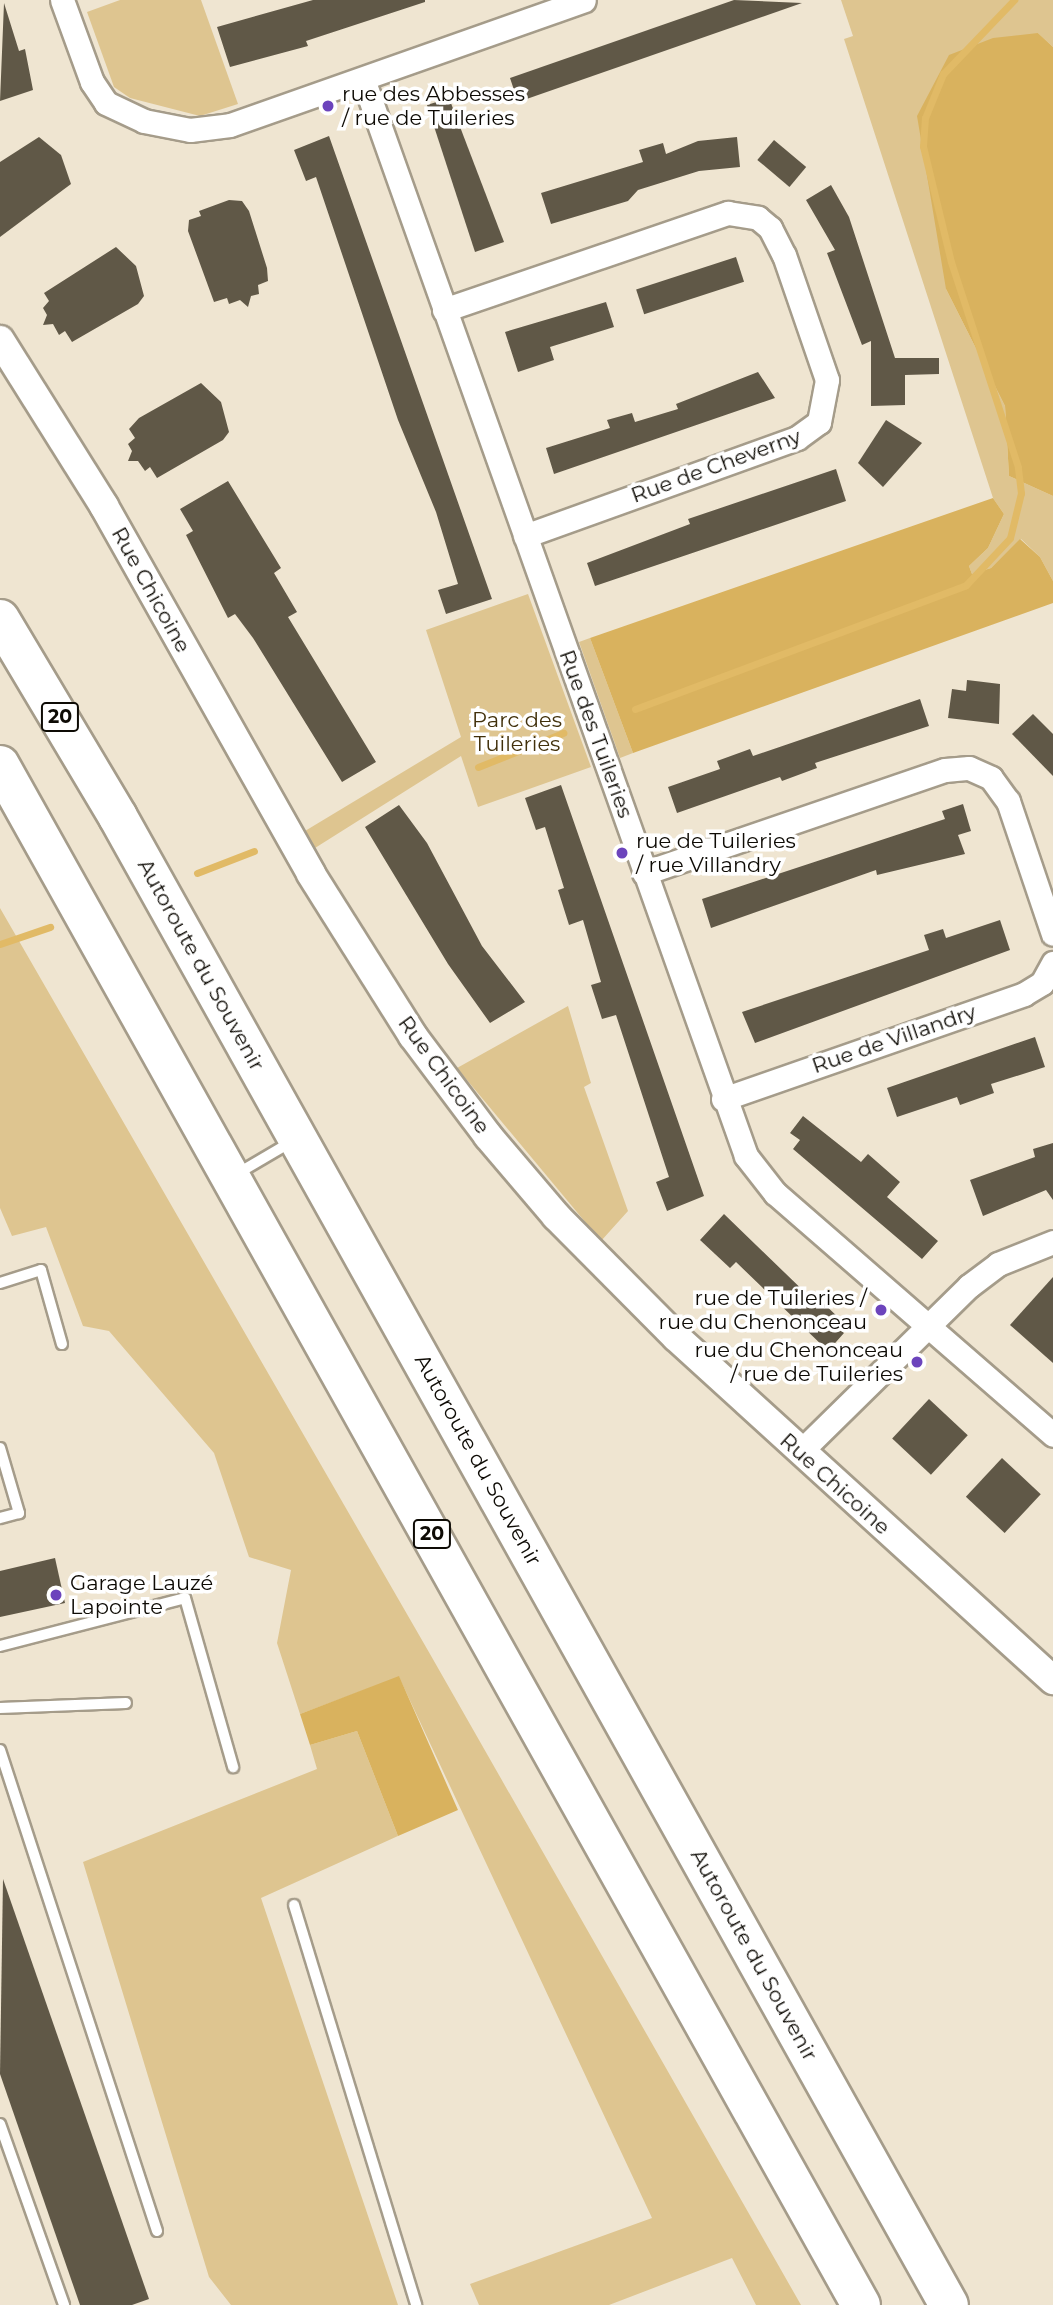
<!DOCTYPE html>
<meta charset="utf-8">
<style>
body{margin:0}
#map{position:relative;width:1053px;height:2305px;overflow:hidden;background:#efe5d1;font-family:Montserrat,sans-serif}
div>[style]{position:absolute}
.green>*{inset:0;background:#dec590}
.forest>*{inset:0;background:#d9b25e}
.stream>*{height:7px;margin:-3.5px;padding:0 3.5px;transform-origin:3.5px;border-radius:3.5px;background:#e1ba66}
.building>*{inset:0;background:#605847;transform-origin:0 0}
.roads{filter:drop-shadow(2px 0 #a59c8a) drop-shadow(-2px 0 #a59c8a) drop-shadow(0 2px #a59c8a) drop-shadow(0 -2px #a59c8a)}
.service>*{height:10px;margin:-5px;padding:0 5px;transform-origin:5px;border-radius:5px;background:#fff}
.minor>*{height:23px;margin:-11.5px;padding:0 11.5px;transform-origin:11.5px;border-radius:11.5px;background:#fff}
.tertiary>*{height:28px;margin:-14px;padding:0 14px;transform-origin:14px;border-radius:14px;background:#fff}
.motorway>*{height:38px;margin:-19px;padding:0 19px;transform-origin:19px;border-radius:19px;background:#fff}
.dots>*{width:19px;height:19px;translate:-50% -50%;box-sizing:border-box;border:4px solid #fff;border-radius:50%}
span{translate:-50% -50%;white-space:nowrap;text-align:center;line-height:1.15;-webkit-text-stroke:7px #fff;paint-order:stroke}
.shield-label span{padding:2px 5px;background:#fff;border:2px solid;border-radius:5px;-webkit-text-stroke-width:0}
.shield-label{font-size:19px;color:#0e0b05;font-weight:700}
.poi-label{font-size:21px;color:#0e0b05}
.left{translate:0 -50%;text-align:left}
.right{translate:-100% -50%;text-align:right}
.street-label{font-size:21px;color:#0e0b05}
.park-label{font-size:21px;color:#41300b}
</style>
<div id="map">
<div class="green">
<i style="clip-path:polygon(120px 0,201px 0,238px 104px,200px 116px,130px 98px,114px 87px,87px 12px)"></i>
<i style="clip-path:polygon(841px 0,1053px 0,1053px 47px,1038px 33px,946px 289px,1005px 406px,1009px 476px,1053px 496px,1053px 581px,1040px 557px,1021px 539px,991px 568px,972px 574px,969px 566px,988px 548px,1004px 514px,993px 498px,844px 39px,853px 36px)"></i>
<i style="clip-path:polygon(528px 594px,591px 767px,478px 807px,461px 756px,315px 848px,305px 831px,461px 737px,426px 630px)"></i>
<i style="clip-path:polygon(590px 638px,633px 753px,620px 758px,579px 642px)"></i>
<i style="clip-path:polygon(0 908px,430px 1654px,801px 2305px,756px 2305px,732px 2258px,609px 2305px,479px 2305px,470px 2284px,652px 2218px,399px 1677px,300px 1714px,277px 1643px,291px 1570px,249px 1557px,214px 1453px,109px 1331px,83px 1326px,46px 1227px,12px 1236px,0 1208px)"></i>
<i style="clip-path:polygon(568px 1006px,591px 1083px,584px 1087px,628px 1211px,601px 1241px,457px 1068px)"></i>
<i style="clip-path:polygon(357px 1731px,398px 1836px,261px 1898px,398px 2305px,231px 2305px,209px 2277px,83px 1862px,317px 1769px,310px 1745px)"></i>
</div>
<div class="forest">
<i style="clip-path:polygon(1038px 33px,1053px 47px,1053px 496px,1009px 476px,1005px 406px,946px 289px,917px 116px,949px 55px,993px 38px)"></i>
<i style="clip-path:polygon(993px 498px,1004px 514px,988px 548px,969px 566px,972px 574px,991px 568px,1020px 539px,1040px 557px,1053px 581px,1053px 603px,633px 753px,590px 638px)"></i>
<i style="clip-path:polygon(399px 1676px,458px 1810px,398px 1836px,357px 1731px,310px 1745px,300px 1714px)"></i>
</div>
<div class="stream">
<i style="left:635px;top:709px;width:353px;rotate:-20.5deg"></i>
<i style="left:966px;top:585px;width:64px;rotate:-46.9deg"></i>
<i style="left:1010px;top:538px;width:46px;rotate:-76.3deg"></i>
<i style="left:1021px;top:493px;width:26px;rotate:-97deg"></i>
<i style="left:1018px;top:467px;width:216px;rotate:-108.1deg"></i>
<i style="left:951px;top:262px;width:119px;rotate:-103.6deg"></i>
<i style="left:923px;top:146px;width:28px;rotate:-86deg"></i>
<i style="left:925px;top:118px;width:48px;rotate:-67.8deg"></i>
<i style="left:943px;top:74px;width:103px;rotate:-46.2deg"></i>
<i style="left:478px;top:767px;width:92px;rotate:-21.8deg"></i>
<i style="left:197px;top:873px;width:61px;rotate:-21.1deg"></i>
<i style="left:0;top:944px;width:53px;rotate:-18.8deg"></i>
</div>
<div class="building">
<i style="clip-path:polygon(313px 0,425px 0,425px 2px,306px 41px,308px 46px,230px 67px,217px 27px)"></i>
<i style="clip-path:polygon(734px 0,802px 3px,518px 102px,510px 78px)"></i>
<i style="clip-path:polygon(4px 3px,19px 51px,25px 49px,33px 90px,0 101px)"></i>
<i style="clip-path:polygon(449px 98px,504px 242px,475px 252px,427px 105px)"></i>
<i style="clip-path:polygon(329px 136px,492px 599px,446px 614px,438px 590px,458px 584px,436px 512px,398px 420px,316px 177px,306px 181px,294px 150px)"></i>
<i style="clip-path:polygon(39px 137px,61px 155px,71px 184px,0 237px,0 162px)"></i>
<i style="clip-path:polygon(737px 137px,740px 167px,699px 171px,638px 190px,628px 201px,551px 224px,541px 193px,643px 162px,639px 150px,663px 143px,666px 154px,698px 141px)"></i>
<i style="left:774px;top:140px;width:42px;height:26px;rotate:40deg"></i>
<i style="clip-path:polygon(831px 185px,849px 217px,895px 358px,939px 358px,939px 374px,905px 375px,905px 405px,871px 406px,871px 341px,862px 345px,827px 253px,835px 250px,806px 200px)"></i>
<i style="clip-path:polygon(229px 200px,242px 201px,249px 211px,267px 268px,268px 281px,258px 285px,259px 294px,251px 296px,248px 307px,240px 300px,229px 304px,227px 298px,214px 302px,188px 231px,189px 220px,201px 216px,199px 211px)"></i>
<i style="clip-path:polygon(116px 247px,136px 266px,144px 296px,138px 304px,72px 342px,65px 331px,59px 335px,53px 324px,43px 325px,47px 315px,43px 308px,49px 301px,44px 293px)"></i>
<i style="left:736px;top:257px;width:26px;height:105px;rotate:72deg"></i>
<i style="clip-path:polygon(606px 302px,614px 327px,550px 347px,554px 360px,518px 372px,505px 332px)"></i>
<i style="clip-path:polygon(758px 372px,775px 398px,554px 474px,546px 448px,610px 428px,607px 420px,632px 413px,635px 422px,678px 409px,676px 404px)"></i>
<i style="clip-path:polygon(201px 383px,221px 402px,229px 432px,223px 440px,157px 478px,150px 467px,145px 471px,138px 461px,128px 461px,132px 451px,128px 444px,135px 438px,129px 429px,139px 418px)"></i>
<i style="clip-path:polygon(886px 420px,922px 443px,883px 487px,858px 463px)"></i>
<i style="clip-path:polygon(836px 469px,846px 501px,595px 586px,587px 563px,690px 524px,688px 519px)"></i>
<i style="clip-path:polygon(228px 481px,281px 568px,274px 573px,297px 612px,288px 617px,376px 762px,342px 782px,253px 638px,235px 614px,228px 618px,186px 535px,193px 531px,180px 509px)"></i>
<i style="clip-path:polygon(967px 680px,1000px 684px,999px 724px,948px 718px,952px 689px,966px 691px)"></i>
<i style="clip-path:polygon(920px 699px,929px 726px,815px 763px,817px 768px,782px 781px,780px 777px,677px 813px,668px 787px,720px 769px,717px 761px,750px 749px,753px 756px)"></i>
<i style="clip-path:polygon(1033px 714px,1053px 734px,1053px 776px,1012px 734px)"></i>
<i style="clip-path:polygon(561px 785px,704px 1196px,667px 1211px,656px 1182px,669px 1177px,616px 1015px,602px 1019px,591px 985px,601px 982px,583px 920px,569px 925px,558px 890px,564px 888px,545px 827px,536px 830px,525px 798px)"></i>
<i style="clip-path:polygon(963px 804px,971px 831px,958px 835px,965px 854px,877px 875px,876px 870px,711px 928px,702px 899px,945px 819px,942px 811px)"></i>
<i style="clip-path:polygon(399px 805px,427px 843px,482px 946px,525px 1002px,490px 1023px,448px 964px,365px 827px)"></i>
<i style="clip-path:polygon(1000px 920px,1010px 950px,755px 1043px,742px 1012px,929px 950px,924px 935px,943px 929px,946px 938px)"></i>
<i style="clip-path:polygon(1035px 1037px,1045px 1067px,991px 1084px,994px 1093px,960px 1105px,957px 1097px,897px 1117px,887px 1088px)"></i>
<i style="clip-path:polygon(803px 1116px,861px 1162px,868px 1154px,900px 1182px,887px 1197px,938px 1241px,922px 1259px,793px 1149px,800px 1140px,790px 1133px)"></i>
<i style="clip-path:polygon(1053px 1143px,1053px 1200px,1046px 1190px,983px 1216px,970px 1180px,1035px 1157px,1033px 1149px)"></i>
<i style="clip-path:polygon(724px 1214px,815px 1302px,818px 1298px,841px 1320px,836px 1326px,844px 1333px,828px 1351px,736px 1262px,730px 1268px,700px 1240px)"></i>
<i style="clip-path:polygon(1053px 1277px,1053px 1363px,1010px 1325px)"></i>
<i style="left:929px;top:1399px;width:53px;height:54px;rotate:43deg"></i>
<i style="left:1002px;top:1458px;width:53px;height:53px;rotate:43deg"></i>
<i style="clip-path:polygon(55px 1558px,65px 1603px,0 1617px,0 1571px)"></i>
<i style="clip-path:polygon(3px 1879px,149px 2299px,132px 2305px,80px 2305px,0 2074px)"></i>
</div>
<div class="roads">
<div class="service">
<i style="left:235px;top:1175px;width:65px;rotate:-30.5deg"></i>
<i style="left:0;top:1283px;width:43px;rotate:-17.6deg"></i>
<i style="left:41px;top:1270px;width:77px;rotate:74.2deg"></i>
<i style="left:0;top:1448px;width:68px;rotate:73.7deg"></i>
<i style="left:19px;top:1513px;width:20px;rotate:165deg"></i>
<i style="left:0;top:1646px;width:191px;rotate:-14.5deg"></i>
<i style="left:185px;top:1598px;width:176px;rotate:74.1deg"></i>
<i style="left:0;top:1708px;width:126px;rotate:-2.3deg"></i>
<i style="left:0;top:1750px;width:506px;rotate:71.92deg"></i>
<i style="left:294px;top:1905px;width:418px;rotate:73deg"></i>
<i style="left:0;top:2124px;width:192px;rotate:70.5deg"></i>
</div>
<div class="minor">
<i style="left:62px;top:0;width:87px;rotate:69.9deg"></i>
<i style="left:92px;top:82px;width:25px;rotate:56deg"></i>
<i style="left:106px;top:103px;width:42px;rotate:25.3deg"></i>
<i style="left:144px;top:121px;width:47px;rotate:11.1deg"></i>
<i style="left:190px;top:130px;width:40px;rotate:-7.1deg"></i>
<i style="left:230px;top:125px;width:375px;rotate:-19.4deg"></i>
<i style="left:363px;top:79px;width:1143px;rotate:70.42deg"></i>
<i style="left:746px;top:1156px;width:47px;rotate:51.9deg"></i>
<i style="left:775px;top:1193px;width:369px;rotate:41deg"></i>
<i style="left:444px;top:310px;width:300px;rotate:-18.9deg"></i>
<i style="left:728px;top:213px;width:30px;rotate:9deg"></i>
<i style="left:758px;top:218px;width:16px;rotate:40deg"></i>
<i style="left:770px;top:228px;width:30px;rotate:63deg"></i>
<i style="left:784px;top:255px;width:132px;rotate:71deg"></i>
<i style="left:827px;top:380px;width:43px;rotate:100.8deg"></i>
<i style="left:819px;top:422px;width:27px;rotate:144deg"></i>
<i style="left:797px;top:438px;width:289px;rotate:160.2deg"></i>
<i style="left:644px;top:873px;width:318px;rotate:-18.9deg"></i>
<i style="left:945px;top:770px;width:24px;rotate:-5deg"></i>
<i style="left:969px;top:768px;width:24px;rotate:24deg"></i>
<i style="left:991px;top:778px;width:29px;rotate:54deg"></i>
<i style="left:1008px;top:801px;width:140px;rotate:71.3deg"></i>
<i style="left:723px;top:1099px;width:319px;rotate:-19.2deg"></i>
<i style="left:1024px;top:994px;width:21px;rotate:-31deg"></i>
<i style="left:1042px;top:983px;width:23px;rotate:-61deg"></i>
<i style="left:800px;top:1452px;width:237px;rotate:-44.5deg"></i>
<i style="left:969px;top:1286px;width:36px;rotate:-37deg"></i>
<i style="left:998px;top:1264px;width:59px;rotate:-21.8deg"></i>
</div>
<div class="tertiary">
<i style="left:0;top:340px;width:196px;rotate:57.9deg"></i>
<i style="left:104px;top:506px;width:422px;rotate:60.6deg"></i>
<i style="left:311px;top:874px;width:191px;rotate:57.8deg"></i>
<i style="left:413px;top:1036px;width:125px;rotate:53.1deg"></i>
<i style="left:488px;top:1136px;width:105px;rotate:49.6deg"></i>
<i style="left:556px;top:1216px;width:170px;rotate:45.2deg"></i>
<i style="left:676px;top:1337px;width:510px;rotate:42.3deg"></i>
</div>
<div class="motorway">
<i style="left:0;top:619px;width:230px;rotate:59.2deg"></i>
<i style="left:118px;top:817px;width:1704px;rotate:60.82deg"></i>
<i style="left:0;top:765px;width:1764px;rotate:60.79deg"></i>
</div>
</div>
<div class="dots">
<i style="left:328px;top:106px;background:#6c44bc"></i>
<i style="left:622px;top:853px;background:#6c44bc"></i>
<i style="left:881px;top:1310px;background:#6c44bc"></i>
<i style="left:917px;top:1362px;background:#6c44bc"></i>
<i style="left:56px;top:1595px;background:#6c44bc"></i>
</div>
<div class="shield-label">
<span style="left:60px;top:717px">20</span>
<span style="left:432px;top:1534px">20</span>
</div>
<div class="poi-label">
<span class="left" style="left:342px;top:106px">rue des Abbesses<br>/ rue de Tuileries</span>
<span class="left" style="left:636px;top:853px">rue de Tuileries<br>/ rue Villandry</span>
<span class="right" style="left:867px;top:1310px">rue de Tuileries /<br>rue du Chenonceau</span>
<span class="right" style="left:903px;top:1362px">rue du Chenonceau<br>/ rue de Tuileries</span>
<span class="left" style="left:70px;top:1595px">Garage Lauzé<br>Lapointe</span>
</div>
<div class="street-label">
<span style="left:716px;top:466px;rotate:-20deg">Rue de Cheverny</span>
<span style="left:151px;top:590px;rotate:61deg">Rue Chicoine</span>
<span style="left:596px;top:734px;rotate:70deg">Rue des Tuileries</span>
<span style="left:201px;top:965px;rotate:61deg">Autoroute du Souvenir</span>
<span style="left:894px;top:1039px;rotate:-19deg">Rue de Villandry</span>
<span style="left:444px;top:1075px;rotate:54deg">Rue Chicoine</span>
<span style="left:478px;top:1460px;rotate:61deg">Autoroute du Souvenir</span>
<span style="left:835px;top:1484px;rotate:42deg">Rue Chicoine</span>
<span style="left:754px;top:1955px;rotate:61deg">Autoroute du Souvenir</span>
</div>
<div class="park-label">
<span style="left:517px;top:732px">Parc des<br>Tuileries</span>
</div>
</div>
